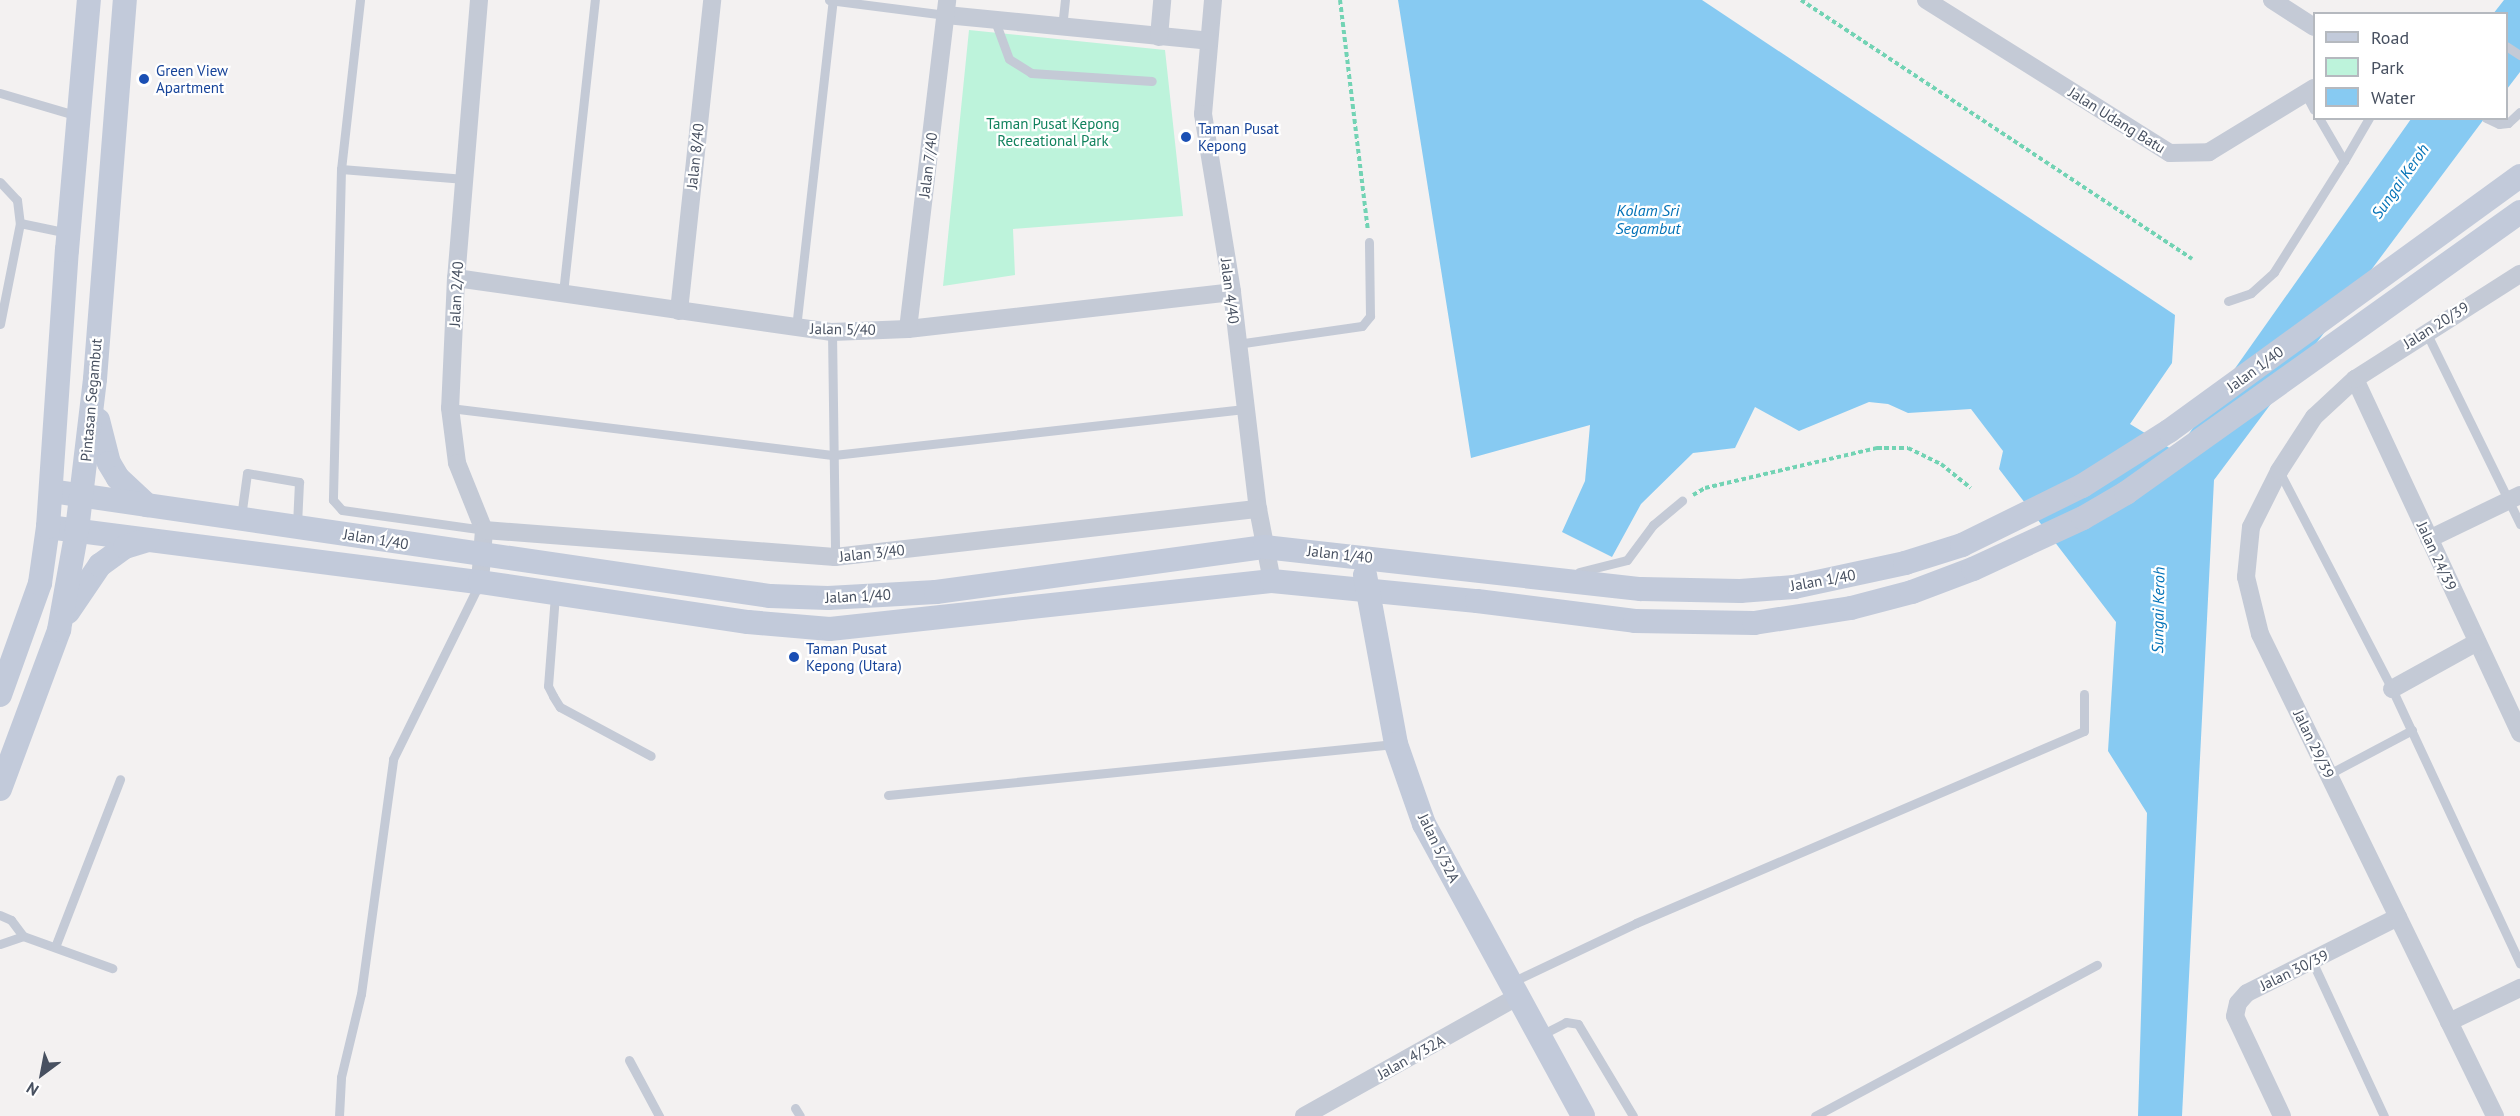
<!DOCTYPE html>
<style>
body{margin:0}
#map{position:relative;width:2520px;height:1116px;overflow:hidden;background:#f3f1f1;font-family:"PT Sans",sans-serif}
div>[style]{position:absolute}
.green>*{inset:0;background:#bdf3db}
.water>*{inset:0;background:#87caf2}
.path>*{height:4px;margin-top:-2px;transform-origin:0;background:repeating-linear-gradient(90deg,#72d3b4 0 4.5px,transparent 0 7.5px)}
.lane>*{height:9px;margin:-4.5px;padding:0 4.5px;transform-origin:4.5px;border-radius:4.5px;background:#c4cad6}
.street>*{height:18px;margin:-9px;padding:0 9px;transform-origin:9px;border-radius:9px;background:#c4cad6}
.secondary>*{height:24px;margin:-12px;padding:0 12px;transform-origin:12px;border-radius:12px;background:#c2cada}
.dots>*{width:16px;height:16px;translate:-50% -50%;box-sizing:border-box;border:3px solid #fff;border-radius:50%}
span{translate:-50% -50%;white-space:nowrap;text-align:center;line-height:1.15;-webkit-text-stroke:4.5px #fff;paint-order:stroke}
.transit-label{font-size:15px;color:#164399}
.left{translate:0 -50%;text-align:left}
.street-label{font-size:15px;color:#475060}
.park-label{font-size:15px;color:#11825d}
.water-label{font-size:16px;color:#0372b7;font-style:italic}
.legend{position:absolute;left:2313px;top:12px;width:195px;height:108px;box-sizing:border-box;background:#fff;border:2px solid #b5b9bf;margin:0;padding:8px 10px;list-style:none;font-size:18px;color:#475060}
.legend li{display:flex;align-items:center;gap:12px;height:30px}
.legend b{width:30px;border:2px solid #b5b9bf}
.north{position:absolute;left:12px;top:1044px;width:60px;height:60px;-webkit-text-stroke:4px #fff;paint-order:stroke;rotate:212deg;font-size:16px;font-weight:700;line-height:24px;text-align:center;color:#475060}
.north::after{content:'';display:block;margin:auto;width:21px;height:27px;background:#475060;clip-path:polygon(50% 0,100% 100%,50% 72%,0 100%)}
</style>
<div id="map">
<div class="green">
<i style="clip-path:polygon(969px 30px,1165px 50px,1183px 216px,1013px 229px,1015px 275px,943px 286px)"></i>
</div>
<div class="water">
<i style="clip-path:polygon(1398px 0,1702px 0,2175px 315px,2172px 363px,2130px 424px,2176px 452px,2411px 119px,2484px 119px,2214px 480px,2182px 1116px,2138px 1116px,2147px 813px,2108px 751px,2116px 622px,1999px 469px,2003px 451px,1971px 409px,1908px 413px,1888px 404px,1869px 402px,1799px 431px,1755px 407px,1735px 448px,1693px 453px,1641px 504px,1612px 557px,1562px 532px,1585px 481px,1590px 425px,1471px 458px)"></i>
<i style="clip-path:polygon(2504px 0,2520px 0,2520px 72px,2507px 89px,2506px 14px,2493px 14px)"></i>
</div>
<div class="path">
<i style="left:1340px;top:0;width:232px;rotate:83.1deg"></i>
<i style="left:1801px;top:0;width:469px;rotate:33.5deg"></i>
<i style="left:1693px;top:495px;width:14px;rotate:-30deg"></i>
<i style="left:1705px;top:488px;width:177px;rotate:-13.1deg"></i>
<i style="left:1877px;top:448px;width:31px"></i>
<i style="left:1908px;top:448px;width:37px;rotate:26deg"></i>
<i style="left:1941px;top:464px;width:38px;rotate:39deg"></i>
</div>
<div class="lane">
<i style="left:360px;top:0;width:170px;rotate:96.4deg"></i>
<i style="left:341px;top:169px;width:331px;rotate:91.4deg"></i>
<i style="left:333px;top:500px;width:13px;rotate:48deg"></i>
<i style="left:342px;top:510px;width:143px;rotate:8deg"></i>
<i style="left:829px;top:0;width:118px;rotate:7.3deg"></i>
<i style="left:995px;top:21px;width:40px;rotate:69.8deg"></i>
<i style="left:1009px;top:59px;width:26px;rotate:32deg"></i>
<i style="left:1031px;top:73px;width:121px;rotate:3.8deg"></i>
<i style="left:1062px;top:28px;width:28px;rotate:-84deg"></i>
<i style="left:2506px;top:46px;width:17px;rotate:33deg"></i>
<i style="left:0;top:93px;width:81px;rotate:16.4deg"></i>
<i style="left:2305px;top:93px;width:19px;rotate:62deg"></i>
<i style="left:2486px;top:118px;width:14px;rotate:25deg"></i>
<i style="left:2499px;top:124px;width:9px;rotate:-6deg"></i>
<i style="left:2508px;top:123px;width:16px;rotate:-43deg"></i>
<i style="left:2344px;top:161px;width:50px;rotate:-59.8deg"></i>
<i style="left:341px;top:169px;width:124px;rotate:4.6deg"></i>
<i style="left:0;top:182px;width:25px;rotate:47deg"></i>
<i style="left:17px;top:200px;width:23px;rotate:83deg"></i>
<i style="left:20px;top:223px;width:103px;rotate:101.2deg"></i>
<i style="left:20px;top:223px;width:49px;rotate:11.8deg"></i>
<i style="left:563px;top:293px;width:295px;rotate:-83.8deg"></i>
<i style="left:2228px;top:301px;width:24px;rotate:-19deg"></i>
<i style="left:2251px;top:293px;width:31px;rotate:-42deg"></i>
<i style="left:2274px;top:272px;width:131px;rotate:-57.8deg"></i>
<i style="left:2344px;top:161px;width:50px;rotate:-120.2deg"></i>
<i style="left:796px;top:328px;width:330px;rotate:-83.6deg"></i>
<i style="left:832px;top:332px;width:225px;rotate:89.2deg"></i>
<i style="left:2426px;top:332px;width:214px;rotate:63.9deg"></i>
<i style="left:1237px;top:344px;width:126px;rotate:-8.2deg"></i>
<i style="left:1362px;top:326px;width:13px;rotate:-51deg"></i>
<i style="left:1370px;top:316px;width:74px;rotate:-90.8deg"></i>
<i style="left:450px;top:408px;width:387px;rotate:7deg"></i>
<i style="left:834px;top:455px;width:413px;rotate:-6.4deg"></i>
<i style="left:2279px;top:471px;width:246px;rotate:62.6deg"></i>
<i style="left:2392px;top:689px;width:303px;rotate:65deg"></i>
<i style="left:241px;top:517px;width:44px;rotate:-82.2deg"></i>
<i style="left:247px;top:473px;width:53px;rotate:9.8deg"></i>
<i style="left:299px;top:482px;width:43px;rotate:92.7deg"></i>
<i style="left:1579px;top:572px;width:49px;rotate:-14deg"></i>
<i style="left:1627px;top:560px;width:44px;rotate:-53.4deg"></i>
<i style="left:1653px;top:525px;width:38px;rotate:-40deg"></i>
<i style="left:555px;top:595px;width:91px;rotate:94.4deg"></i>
<i style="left:548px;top:686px;width:11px;rotate:63deg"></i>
<i style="left:553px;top:696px;width:13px;rotate:58deg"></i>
<i style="left:560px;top:707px;width:103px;rotate:28.3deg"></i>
<i style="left:2329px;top:774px;width:94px;rotate:-27.9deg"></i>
<i style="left:888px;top:795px;width:509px;rotate:-5.76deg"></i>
<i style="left:0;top:915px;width:12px;rotate:24deg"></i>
<i style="left:11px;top:920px;width:20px;rotate:53deg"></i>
<i style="left:23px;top:936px;width:95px;rotate:19.8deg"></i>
<i style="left:0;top:944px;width:24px;rotate:-19deg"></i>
<i style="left:55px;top:947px;width:180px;rotate:-68.8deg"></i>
<i style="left:2312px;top:961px;width:171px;rotate:65.1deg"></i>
<i style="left:1512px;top:982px;width:137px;rotate:-25.4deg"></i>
<i style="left:1636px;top:923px;width:487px;rotate:-23.2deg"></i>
<i style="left:2084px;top:731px;width:37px;rotate:-90deg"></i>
<i style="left:1541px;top:1035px;width:28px;rotate:-27deg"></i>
<i style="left:1566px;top:1022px;width:12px;rotate:9deg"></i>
<i style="left:1578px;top:1024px;width:107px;rotate:59.1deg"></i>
<i style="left:629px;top:1060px;width:64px;rotate:61.8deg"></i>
<i style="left:795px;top:1108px;width:9px;rotate:58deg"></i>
<i style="left:339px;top:1116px;width:39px;rotate:-87deg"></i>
<i style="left:341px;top:1077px;width:85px;rotate:-76.5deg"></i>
<i style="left:361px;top:994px;width:237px;rotate:-82.2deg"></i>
<i style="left:393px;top:759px;width:197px;rotate:-63.8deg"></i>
<i style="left:1815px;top:1116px;width:320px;rotate:-28.2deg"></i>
</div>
<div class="street">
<i style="left:479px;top:0;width:279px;rotate:94.7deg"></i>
<i style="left:456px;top:278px;width:130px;rotate:92.6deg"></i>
<i style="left:450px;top:408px;width:55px;rotate:82.7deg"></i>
<i style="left:457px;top:463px;width:72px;rotate:68.1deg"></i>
<i style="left:484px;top:530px;width:52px;rotate:94.4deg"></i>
<i style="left:1213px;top:0;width:114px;rotate:95deg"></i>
<i style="left:1203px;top:114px;width:180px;rotate:80.7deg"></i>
<i style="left:1232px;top:292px;width:219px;rotate:83.2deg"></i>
<i style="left:1258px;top:509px;width:73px;rotate:79deg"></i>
<i style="left:1926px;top:0;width:288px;rotate:32.1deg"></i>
<i style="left:2170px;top:153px;width:39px;rotate:-1deg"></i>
<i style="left:2209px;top:152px;width:123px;rotate:-31.4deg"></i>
<i style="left:2272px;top:0;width:50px;rotate:32.7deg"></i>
<i style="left:946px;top:15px;width:264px;rotate:5.6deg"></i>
<i style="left:1159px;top:37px;width:37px;rotate:-85deg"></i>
<i style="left:456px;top:278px;width:380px;rotate:8.2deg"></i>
<i style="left:832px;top:332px;width:76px;rotate:-2.3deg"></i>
<i style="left:908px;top:329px;width:326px;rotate:-6.5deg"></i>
<i style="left:679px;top:311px;width:313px;rotate:-83.9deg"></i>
<i style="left:908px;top:329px;width:331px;rotate:-83.2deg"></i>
<i style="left:2355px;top:379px;width:391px;rotate:65deg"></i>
<i style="left:484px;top:530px;width:352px;rotate:4.4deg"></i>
<i style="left:835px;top:557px;width:426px;rotate:-6.5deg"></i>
<i style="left:2429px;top:539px;width:101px;rotate:-25.8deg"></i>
<i style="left:2392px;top:689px;width:97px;rotate:-28.9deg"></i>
<i style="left:2449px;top:1022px;width:79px;rotate:-25.6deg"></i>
<i style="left:1304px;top:1116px;width:244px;rotate:-29.2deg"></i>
<i style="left:2282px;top:1116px;width:110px;rotate:-115.2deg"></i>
<i style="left:2235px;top:1016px;width:13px;rotate:-77deg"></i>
<i style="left:2238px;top:1003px;width:13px;rotate:-48deg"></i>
<i style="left:2247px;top:993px;width:169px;rotate:-26.7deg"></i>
<i style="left:2495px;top:1116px;width:536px;rotate:-115.99deg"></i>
<i style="left:2260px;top:634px;width:59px;rotate:-103.8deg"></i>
<i style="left:2246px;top:577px;width:50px;rotate:-84.3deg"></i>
<i style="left:2251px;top:527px;width:63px;rotate:-63.4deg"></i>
<i style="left:2279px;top:471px;width:64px;rotate:-57.1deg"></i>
<i style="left:2314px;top:417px;width:56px;rotate:-42.8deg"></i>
<i style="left:2355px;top:379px;width:196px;rotate:-32.5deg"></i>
</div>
<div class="secondary">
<i style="left:98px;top:420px;width:44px;rotate:75.7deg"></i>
<i style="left:109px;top:463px;width:17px;rotate:59deg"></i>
<i style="left:118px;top:478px;width:40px;rotate:43deg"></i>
<i style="left:51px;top:491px;width:727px;rotate:8.31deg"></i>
<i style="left:770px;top:596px;width:58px;rotate:2deg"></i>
<i style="left:828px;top:598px;width:108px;rotate:-3.2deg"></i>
<i style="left:936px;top:592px;width:332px;rotate:-7.8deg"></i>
<i style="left:1265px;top:547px;width:378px;rotate:6.4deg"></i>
<i style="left:1641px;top:589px;width:99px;rotate:1.2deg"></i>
<i style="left:1740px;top:591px;width:54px;rotate:-4.2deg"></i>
<i style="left:1794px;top:587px;width:114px;rotate:-12.2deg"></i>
<i style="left:1905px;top:563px;width:60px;rotate:-17.5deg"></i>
<i style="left:1962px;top:545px;width:134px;rotate:-26.2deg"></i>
<i style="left:2082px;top:486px;width:103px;rotate:-32.3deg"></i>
<i style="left:2169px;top:431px;width:434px;rotate:-36deg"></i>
<i style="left:48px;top:527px;width:435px;rotate:7.3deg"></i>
<i style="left:480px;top:582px;width:271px;rotate:8.5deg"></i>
<i style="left:748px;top:622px;width:82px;rotate:4.9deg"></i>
<i style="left:830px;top:629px;width:445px;rotate:-6.2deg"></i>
<i style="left:1272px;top:581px;width:206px;rotate:5.6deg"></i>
<i style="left:1477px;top:601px;width:159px;rotate:7.2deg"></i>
<i style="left:1635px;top:621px;width:119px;rotate:1deg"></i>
<i style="left:1754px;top:623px;width:98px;rotate:-8.8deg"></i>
<i style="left:1851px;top:608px;width:63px;rotate:-14.7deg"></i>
<i style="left:1912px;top:592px;width:65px;rotate:-20.7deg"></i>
<i style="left:1973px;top:569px;width:121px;rotate:-24.9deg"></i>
<i style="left:2083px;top:518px;width:50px;rotate:-30.2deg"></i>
<i style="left:2126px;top:493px;width:484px;rotate:-35.5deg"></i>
<i style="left:1365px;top:575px;width:172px;rotate:79.6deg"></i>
<i style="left:1396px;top:744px;width:85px;rotate:70.7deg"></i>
<i style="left:1424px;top:824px;width:332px;rotate:61.4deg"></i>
<i style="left:68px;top:612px;width:57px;rotate:-55.8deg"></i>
<i style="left:100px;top:565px;width:31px;rotate:-36deg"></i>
<i style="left:125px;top:547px;width:24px;rotate:-17deg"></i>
<i style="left:0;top:695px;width:119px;rotate:-70.3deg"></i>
<i style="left:40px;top:583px;width:57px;rotate:-81.9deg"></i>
<i style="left:48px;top:527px;width:278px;rotate:-86.1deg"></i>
<i style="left:67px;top:250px;width:251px;rotate:-85deg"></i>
<i style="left:0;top:789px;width:170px;rotate:-69.6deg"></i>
<i style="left:59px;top:630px;width:102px;rotate:-79.8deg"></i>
<i style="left:77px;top:530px;width:152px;rotate:-83.2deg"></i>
<i style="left:95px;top:379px;width:380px;rotate:-85.5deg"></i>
</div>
<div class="dots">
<i style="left:144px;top:79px;background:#1a4fb4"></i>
<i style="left:1186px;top:137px;background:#1a4fb4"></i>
<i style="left:794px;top:657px;background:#1a4fb4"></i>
</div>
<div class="transit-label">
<span class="left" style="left:156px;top:79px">Green View<br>Apartment</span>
<span class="left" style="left:1198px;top:137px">Taman Pusat<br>Kepong</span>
<span class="left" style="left:806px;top:657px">Taman Pusat<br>Kepong (Utara)</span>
</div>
<div class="street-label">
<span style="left:2117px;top:120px;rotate:32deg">Jalan Udang Batu</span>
<span style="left:695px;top:156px;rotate:-84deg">Jalan 8/40</span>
<span style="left:928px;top:165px;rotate:-83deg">Jalan 7/40</span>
<span style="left:1230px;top:291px;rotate:83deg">Jalan 4/40</span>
<span style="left:456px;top:294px;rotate:-87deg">Jalan 2/40</span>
<span style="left:2436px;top:325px;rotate:-32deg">Jalan 20/39</span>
<span style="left:843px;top:329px;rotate:1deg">Jalan 5/40</span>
<span style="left:2255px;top:369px;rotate:-36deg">Jalan 1/40</span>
<span style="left:91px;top:400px;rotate:-85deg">Pintasan Segambut</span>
<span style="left:376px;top:539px;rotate:9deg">Jalan 1/40</span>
<span style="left:872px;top:553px;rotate:-6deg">Jalan 3/40</span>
<span style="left:1340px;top:554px;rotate:6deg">Jalan 1/40</span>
<span style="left:2437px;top:556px;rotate:65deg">Jalan 24/39</span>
<span style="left:1823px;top:580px;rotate:-10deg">Jalan 1/40</span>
<span style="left:858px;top:596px;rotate:-3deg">Jalan 1/40</span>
<span style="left:2314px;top:744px;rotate:64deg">Jalan 29/39</span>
<span style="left:1439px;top:848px;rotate:64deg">Jalan 5/32A</span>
<span style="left:2294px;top:970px;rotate:-26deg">Jalan 30/39</span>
<span style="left:1411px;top:1057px;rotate:-29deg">Jalan 4/32A</span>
</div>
<div class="park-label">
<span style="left:1053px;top:132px">Taman Pusat Kepong<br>Recreational Park</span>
</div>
<div class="water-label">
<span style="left:2400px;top:181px;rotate:-55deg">Sungai Keroh</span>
<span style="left:1648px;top:219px">Kolam Sri<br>Segambut</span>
<span style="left:2158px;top:610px;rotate:-89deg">Sungai Keroh</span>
</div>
<ul class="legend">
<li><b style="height:8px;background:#c2cada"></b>Road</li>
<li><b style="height:16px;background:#bdf3db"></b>Park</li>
<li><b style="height:16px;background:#87caf2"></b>Water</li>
</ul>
<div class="north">N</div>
</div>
